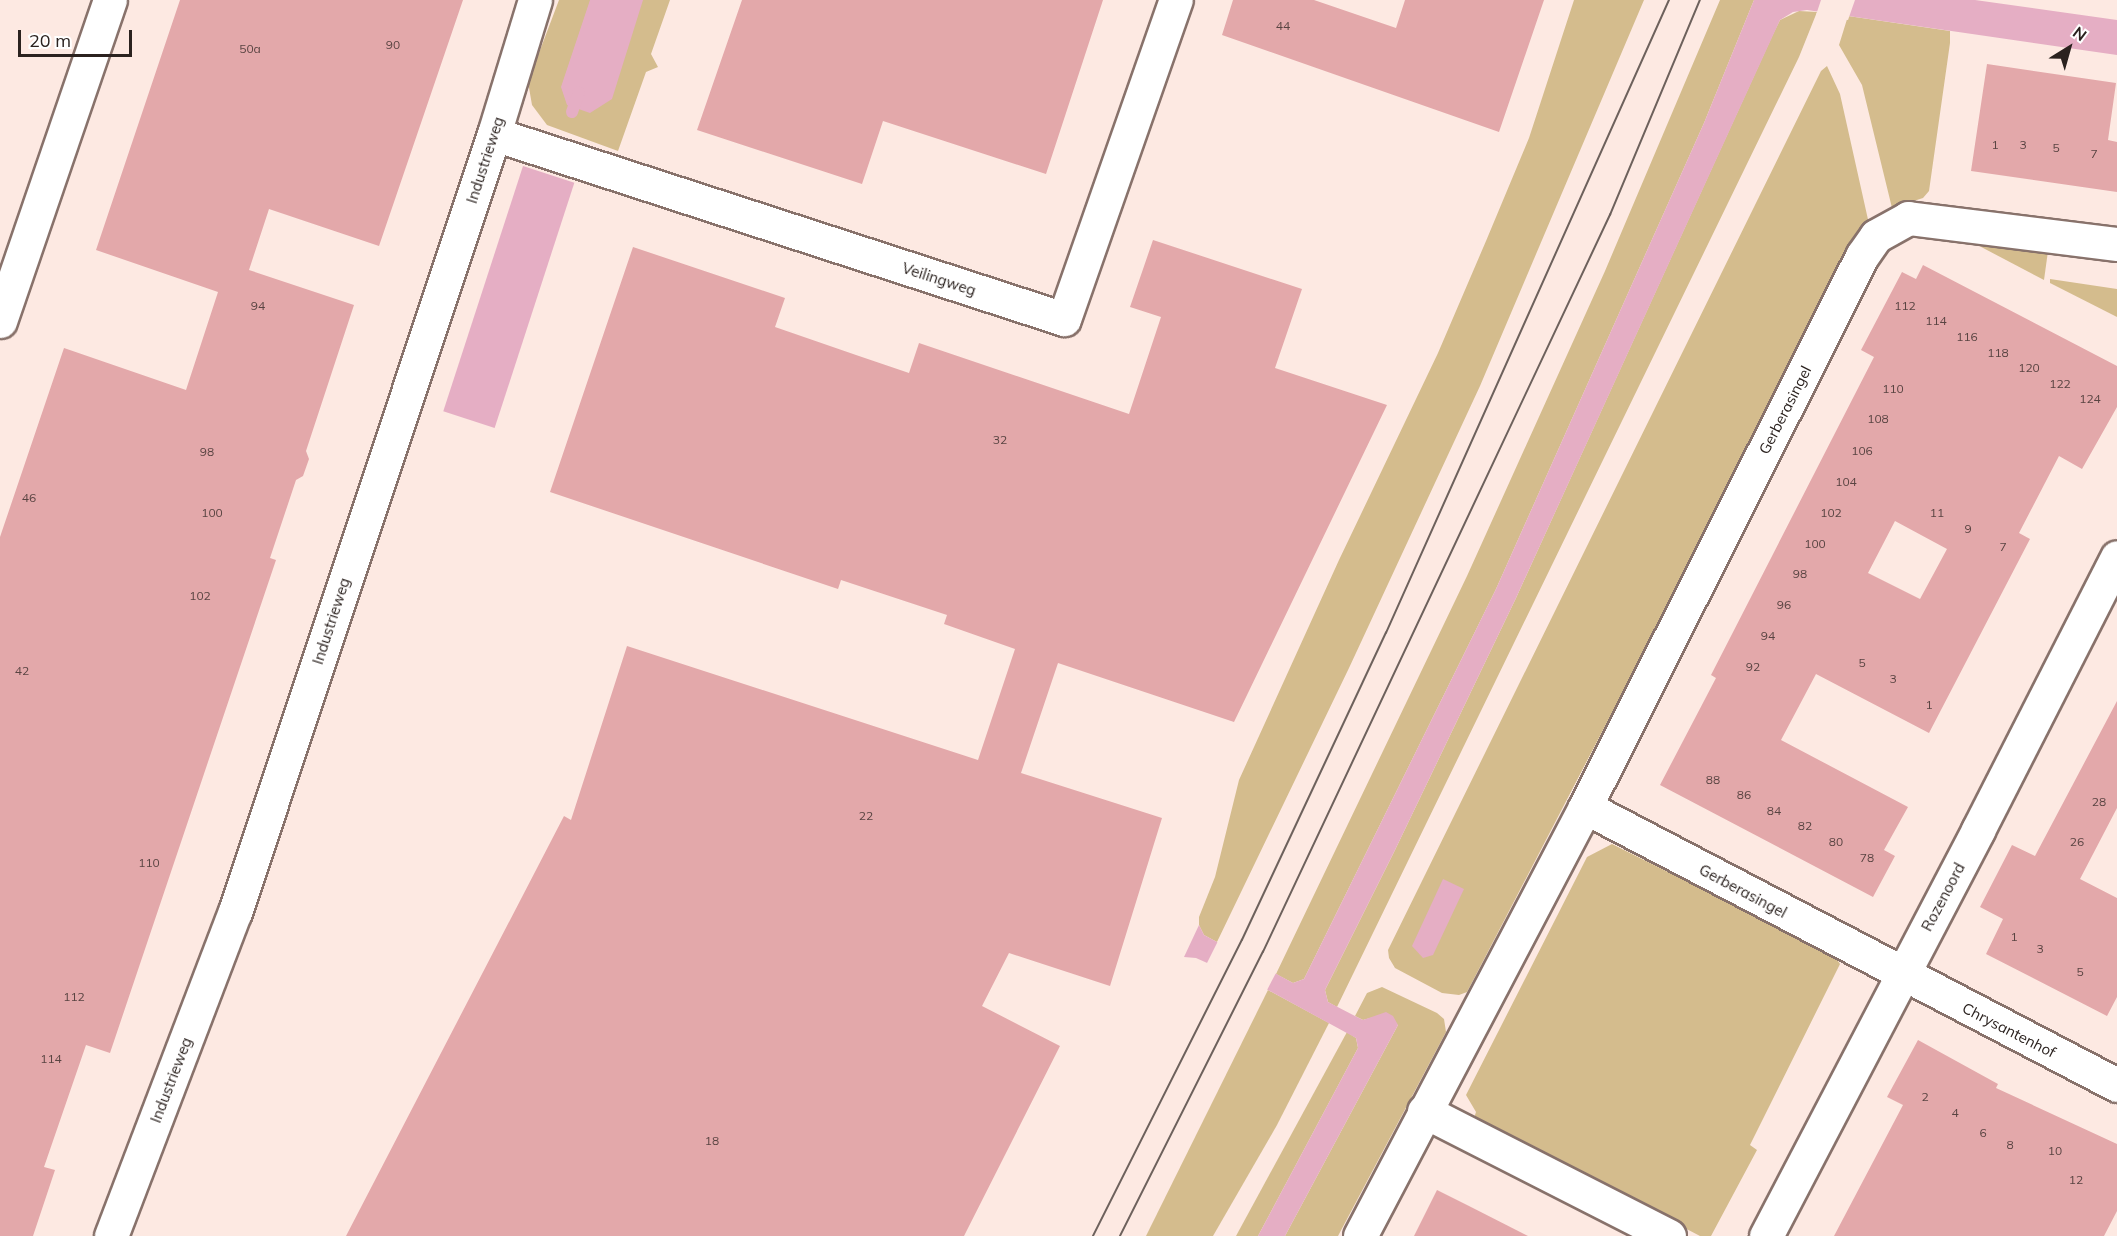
<!DOCTYPE html>
<style>
body{margin:0}
#map{position:relative;width:2117px;height:1236px;overflow:hidden;background:#fde9e2;font-family:Mulish,sans-serif}
div>[style]{position:absolute}
.green>*{inset:0;background:#d4bc8d}
.water>*{inset:0;background:#e5aec4;transform-origin:0 0}
.pier>*{inset:0;background:#fde9e2}
.stream>*{height:12px;margin:-6px;padding:0 6px;transform-origin:6px;border-radius:6px;background:#e5aec4}
.building>*{inset:0;background:#e3a8aa}
.roads{filter:drop-shadow(2px 0 #88726b) drop-shadow(-2px 0 #88726b) drop-shadow(0 2px #88726b) drop-shadow(0 -2px #88726b)}
.street>*{height:33px;margin:-16.5px;padding:0 16.5px;transform-origin:16.5px;border-radius:16.5px;background:#fff}
.secondary>*{height:33px;margin:-16.5px;padding:0 16.5px;transform-origin:16.5px;border-radius:16.5px;background:#fff}
.tram>*{height:1.5px;margin:-0.75px;padding:0 0.75px;transform-origin:0.75px;border-radius:0.75px;background:#6d615c}
span{translate:-50% -50%;white-space:nowrap;text-align:center;line-height:1.15;-webkit-text-stroke:6px #fff;paint-order:stroke}
.number-label{font-size:12px;color:#594442}
.number-label span{-webkit-text-stroke-width:0}
.street-label{font-size:15px;color:#2b221f}
.north{position:absolute;left:2039px;top:18px;width:60px;height:60px;-webkit-text-stroke:4px #fff;paint-order:stroke;rotate:37deg;font-size:16px;font-weight:700;line-height:24px;text-align:center;color:#2b221f}
.north::after{content:'';display:block;margin:auto;width:21px;height:27px;background:#2b221f;clip-path:polygon(50% 0,100% 100%,50% 72%,0 100%)}
.scale{position:absolute;left:18px;top:30px;width:114px;height:27px;box-sizing:border-box;border:3px solid #2b221f;border-top:0;padding-left:8px;font-size:18px;line-height:21px;white-space:nowrap;color:#2b221f;-webkit-text-stroke:4px #fff;paint-order:stroke}
</style>
<div id="map">
<div class="green">
<i style="clip-path:polygon(559px 0,670px 0,651px 54px,658px 67px,646px 72px,618px 151px,547px 125px,532px 105px,528px 82px)"></i>
<i style="clip-path:polygon(1574px 0,1644px 0,1480px 386px,1349px 668px,1217px 942px,1204px 935px,1199px 925px,1199px 917px,1215px 877px,1239px 780px,1339px 560px,1438px 353px,1486px 241px,1529px 138px)"></i>
<i style="clip-path:polygon(1720px 0,1754px 0,1704px 123px,1496px 589px,1304px 979px,1293px 983px,1276px 974px,1467px 576px,1605px 271px)"></i>
<i style="clip-path:polygon(1799px 11px,1817px 12px,1799px 57px,1337px 1007px,1328px 1002px,1325px 990px,1395px 850px,1516px 598px,1774px 32px,1780px 20px)"></i>
<i style="clip-path:polygon(1848px 16px,1950px 31px,1950px 43px,1929px 191px,1923px 198px,1892px 208px,1862px 85px,1839px 45px)"></i>
<i style="clip-path:polygon(1827px 66px,1840px 94px,1869px 224px,1726px 493px,1467px 992px,1459px 995px,1442px 993px,1395px 968px,1389px 958px,1388px 950px,1821px 71px)"></i>
<i style="clip-path:polygon(1966px 239px,2048px 251px,2044px 280px)"></i>
<i style="clip-path:polygon(2050px 279px,2117px 289px,2117px 317px,2050px 283px)"></i>
<i style="clip-path:polygon(1612px 844px,1834px 955px,1840px 964px,1750px 1145px,1757px 1150px,1711px 1236px,1700px 1236px,1474px 1118px,1476px 1112px,1466px 1095px,1587px 857px)"></i>
<i style="clip-path:polygon(1382px 987px,1437px 1013px,1444px 1019px,1446px 1032px,1338px 1236px,1285px 1236px,1398px 1025px,1374px 1017px,1363px 1020px,1355px 1016px,1367px 993px)"></i>
<i style="clip-path:polygon(1268px 990px,1329px 1023px,1277px 1125px,1213px 1236px,1146px 1236px)"></i>
<i style="clip-path:polygon(1347px 1032px,1356px 1038px,1358px 1048px,1258px 1236px,1236px 1236px)"></i>
</div>
<div class="water">
<i style="clip-path:polygon(590px 0,643px 0,612px 99px,590px 113px,567px 105px,561px 87px)"></i>
<i style="clip-path:polygon(1754px 0,1975px 0,2117px 20px,2117px 55px,1807px 10px,1793px 12px,1780px 20px,1516px 598px,1395px 850px,1325px 990px,1328px 1002px,1355px 1016px,1363px 1020px,1386px 1012px,1393px 1016px,1398px 1025px,1285px 1236px,1258px 1236px,1358px 1048px,1356px 1038px,1268px 990px,1196px 958px,1184px 957px,1199px 925px,1204px 935px,1293px 983px,1304px 979px,1496px 589px,1704px 123px)"></i>
<i style="left:523px;top:166px;width:54px;height:258px;rotate:18deg"></i>
<i style="clip-path:polygon(1443px 879px,1464px 889px,1433px 955px,1423px 958px,1412px 946px)"></i>
</div>
<div class="pier">
<i style="clip-path:polygon(1821px 0,1855px 0,1848px 20px,1816px 15px)"></i>
<i style="clip-path:polygon(1219px 939px,1277px 971px,1266px 992px,1206px 965px)"></i>
</div>
<div class="stream">
<i style="left:572px;top:112px;width:21px;rotate:-71deg"></i>
</div>
<div class="building">
<i style="clip-path:polygon(180px 0,463px 0,379px 246px,269px 209px,249px 270px,354px 305px,306px 451px,309px 459px,303px 476px,296px 480px,270px 558px,276px 560px,110px 1053px,86px 1045px,44px 1167px,55px 1170px,33px 1236px,0 1236px,0 537px,64px 348px,186px 390px,218px 292px,96px 250px)"></i>
<i style="clip-path:polygon(742px 0,1103px 0,1046px 174px,883px 121px,862px 184px,697px 130px)"></i>
<i style="clip-path:polygon(1233px 0,1314px 0,1396px 28px,1405px 0,1544px 0,1499px 132px,1222px 35px)"></i>
<i style="clip-path:polygon(1987px 64px,2116px 83px,2108px 140px,2117px 142px,2117px 192px,1971px 171px)"></i>
<i style="clip-path:polygon(1153px 240px,1302px 289px,1275px 368px,1387px 405px,1234px 722px,1058px 663px,1021px 773px,1162px 818px,1110px 986px,1009px 953px,982px 1006px,1060px 1046px,964px 1236px,346px 1236px,564px 816px,571px 820px,627px 646px,978px 760px,1015px 649px,944px 624px,947px 615px,841px 580px,838px 589px,550px 492px,633px 247px,785px 298px,775px 327px,856px 355px,909px 373px,919px 343px,1129px 414px,1161px 317px,1130px 307px)"></i>
<i style="clip-path:polygon(evenodd,1923px 265px,2117px 366px,2117px 407px,2082px 469px,2059px 456px,2019px 533px,2030px 539px,1929px 733px,1816px 674px,1781px 740px,1908px 807px,1884px 850px,1895px 856px,1873px 897px,1660px 785px,1716px 678px,1711px 675px,1874px 357px,1861px 350px,1902px 272px,1916px 279px,1923px 265px,1895px 521px,1947px 549px,1920px 599px,1868px 573px,1895px 521px)"></i>
<i style="clip-path:polygon(2117px 701px,2117px 808px,2080px 879px,2117px 898px,2117px 997px,2107px 1016px,1986px 954px,2003px 919px,1980px 907px,2012px 845px,2035px 856px)"></i>
<i style="clip-path:polygon(1918px 1040px,1998px 1084px,1996px 1088px,2117px 1144px,2117px 1211px,2104px 1236px,1834px 1236px,1903px 1105px,1887px 1097px)"></i>
<i style="clip-path:polygon(1437px 1190px,1469px 1206px,1528px 1236px,1414px 1236px)"></i>
</div>
<div class="roads">
<div class="street">
<i style="left:494px;top:134px;width:599px;rotate:17.98deg"></i>
<i style="left:1064px;top:319px;width:338px;rotate:-70.7deg"></i>
<i style="left:1585px;top:807px;width:600px;rotate:27.59deg"></i>
<i style="left:1424px;top:1111px;width:275px;rotate:27deg"></i>
<i style="left:111px;top:1236px;width:347px;rotate:-69.1deg"></i>
<i style="left:235px;top:912px;width:820px;rotate:-71.59deg"></i>
<i style="left:494px;top:134px;width:140px;rotate:-73deg"></i>
<i style="left:1360px;top:1236px;width:484px;rotate:-62.3deg"></i>
<i style="left:1585px;top:807px;width:617px;rotate:-63.31deg"></i>
<i style="left:1862px;top:256px;width:24px;rotate:-55deg"></i>
<i style="left:1876px;top:236px;width:37px;rotate:-29deg"></i>
<i style="left:1908px;top:218px;width:211px;rotate:7.1deg"></i>
<i style="left:1766px;top:1236px;width:458px;rotate:-62.4deg"></i>
<i style="left:1978px;top:830px;width:306px;rotate:-63deg"></i>
</div>
<div class="secondary">
<i style="left:0;top:321px;width:339px;rotate:-71.1deg"></i>
</div>
</div>
<div class="tram">
<i style="left:1093px;top:1236px;width:331px;rotate:-63.3deg"></i>
<i style="left:1242px;top:940px;width:339px;rotate:-64.9deg"></i>
<i style="left:1386px;top:633px;width:693px;rotate:-65.91deg"></i>
<i style="left:1120px;top:1236px;width:318px;rotate:-63.3deg"></i>
<i style="left:1263px;top:952px;width:815px;rotate:-64.79deg"></i>
<i style="left:1610px;top:215px;width:233px;rotate:-67.3deg"></i>
</div>
<div class="number-label">
<span style="left:1283px;top:26px">44</span>
<span style="left:393px;top:45px">90</span>
<span style="left:250px;top:49px">50a</span>
<span style="left:1995px;top:145px">1</span>
<span style="left:2023px;top:145px">3</span>
<span style="left:2056px;top:148px">5</span>
<span style="left:2094px;top:154px">7</span>
<span style="left:258px;top:306px">94</span>
<span style="left:1905px;top:306px">112</span>
<span style="left:1936px;top:321px">114</span>
<span style="left:1967px;top:337px">116</span>
<span style="left:1998px;top:353px">118</span>
<span style="left:2029px;top:368px">120</span>
<span style="left:2060px;top:384px">122</span>
<span style="left:1893px;top:389px">110</span>
<span style="left:2090px;top:399px">124</span>
<span style="left:1878px;top:419px">108</span>
<span style="left:1000px;top:440px">32</span>
<span style="left:1862px;top:451px">106</span>
<span style="left:207px;top:452px">98</span>
<span style="left:1846px;top:482px">104</span>
<span style="left:29px;top:498px">46</span>
<span style="left:212px;top:513px">100</span>
<span style="left:1831px;top:513px">102</span>
<span style="left:1937px;top:513px">11</span>
<span style="left:1968px;top:529px">9</span>
<span style="left:1815px;top:544px">100</span>
<span style="left:2003px;top:547px">7</span>
<span style="left:1800px;top:574px">98</span>
<span style="left:200px;top:596px">102</span>
<span style="left:1784px;top:605px">96</span>
<span style="left:1768px;top:636px">94</span>
<span style="left:1862px;top:663px">5</span>
<span style="left:1753px;top:667px">92</span>
<span style="left:22px;top:671px">42</span>
<span style="left:1893px;top:679px">3</span>
<span style="left:1929px;top:705px">1</span>
<span style="left:1713px;top:780px">88</span>
<span style="left:1744px;top:795px">86</span>
<span style="left:2099px;top:802px">28</span>
<span style="left:1774px;top:811px">84</span>
<span style="left:866px;top:816px">22</span>
<span style="left:1805px;top:826px">82</span>
<span style="left:1836px;top:842px">80</span>
<span style="left:2077px;top:842px">26</span>
<span style="left:1867px;top:858px">78</span>
<span style="left:149px;top:863px">110</span>
<span style="left:2014px;top:937px">1</span>
<span style="left:2040px;top:949px">3</span>
<span style="left:2080px;top:972px">5</span>
<span style="left:74px;top:997px">112</span>
<span style="left:51px;top:1059px">114</span>
<span style="left:1925px;top:1097px">2</span>
<span style="left:1955px;top:1113px">4</span>
<span style="left:1983px;top:1133px">6</span>
<span style="left:712px;top:1141px">18</span>
<span style="left:2010px;top:1145px">8</span>
<span style="left:2055px;top:1151px">10</span>
<span style="left:2076px;top:1180px">12</span>
</div>
<div class="street-label">
<span style="left:485px;top:160px;rotate:-72deg">Industrieweg</span>
<span style="left:939px;top:279px;rotate:18deg">Veilingweg</span>
<span style="left:1785px;top:410px;rotate:-63deg">Gerberasingel</span>
<span style="left:331px;top:621px;rotate:-72deg">Industrieweg</span>
<span style="left:1743px;top:891px;rotate:28deg">Gerberasingel</span>
<span style="left:1943px;top:897px;rotate:-62deg">Rozenoord</span>
<span style="left:2009px;top:1030px;rotate:27deg">Chrysantenhof</span>
<span style="left:171px;top:1080px;rotate:-69deg">Industrieweg</span>
</div>
<div class="north">N</div>
<div class="scale">20 m</div>
</div>
